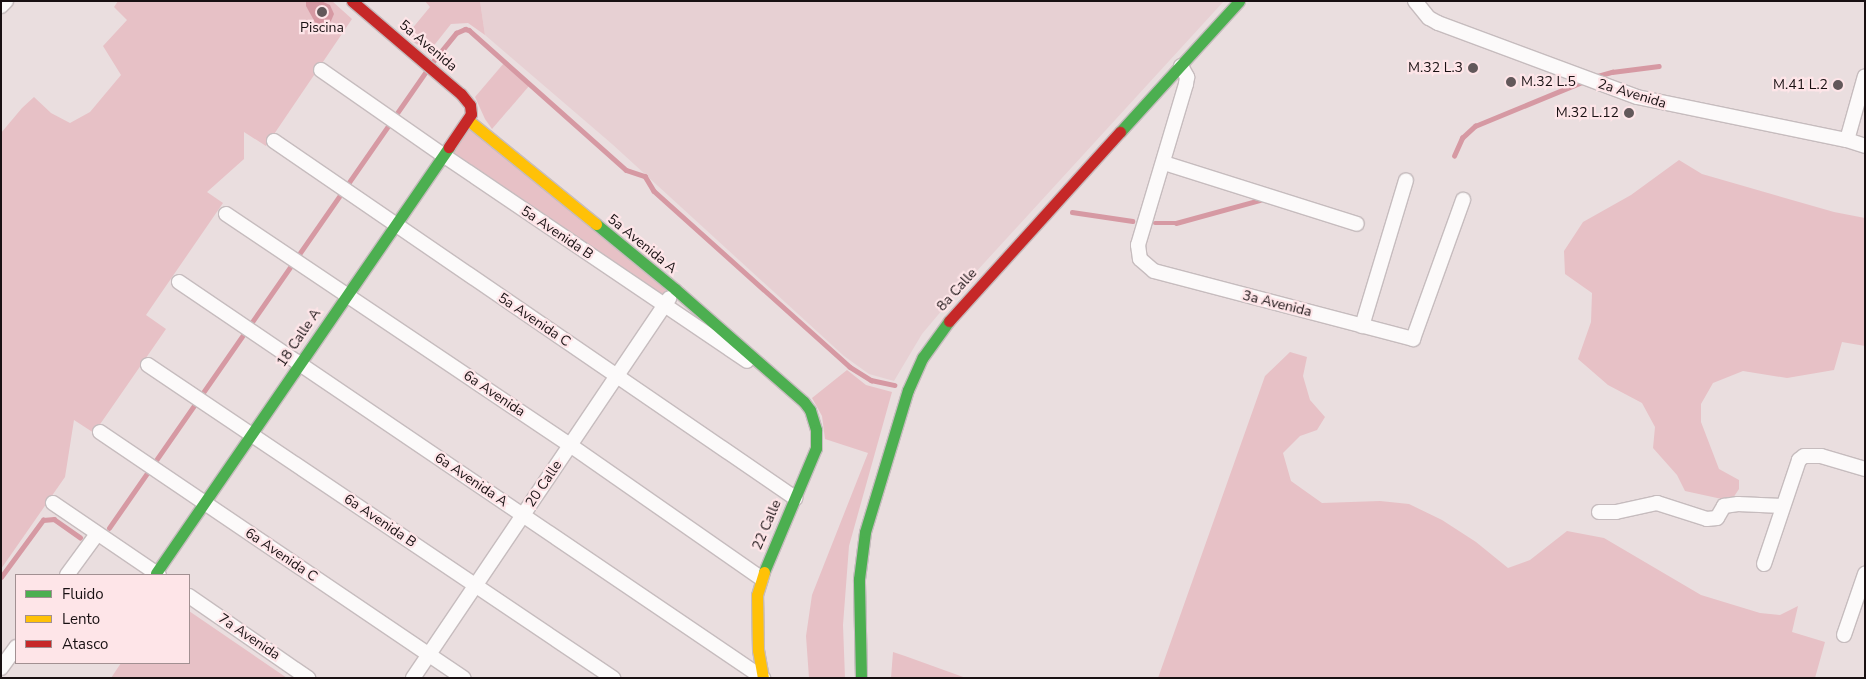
<!DOCTYPE html>
<style>
body{margin:0}
#map{position:relative;width:1866px;height:679px;overflow:hidden;background:#eadedf;font-family:"Nunito Sans",sans-serif}
div>[style]{position:absolute}
.built>*{inset:0;background:#e7d0d3}
.green>*{inset:0;background:#e7c1c6}
.water>*{inset:0;background:#d699a3}
.stream>*{height:4.5px;margin:-2.25px;padding:0 2.25px;transform-origin:2.25px;border-radius:2.25px;background:#d699a3}
.roads{filter:drop-shadow(1px 0 #c6bcbe) drop-shadow(-1px 0 #c6bcbe) drop-shadow(0 1px #c6bcbe) drop-shadow(0 -1px #c6bcbe)}
.street>*{height:14px;margin:-7px;padding:0 7px;transform-origin:7px;border-radius:7px;background:#fcfafa}
.fast>*{height:11px;margin:-5.5px;padding:0 5.5px;transform-origin:5.5px;border-radius:5.5px;background:#4caf50}
.slow>*{height:11px;margin:-5.5px;padding:0 5.5px;transform-origin:5.5px;border-radius:5.5px;background:#ffc107}
.jam>*{height:11px;margin:-5.5px;padding:0 5.5px;transform-origin:5.5px;border-radius:5.5px;background:#c62828}
.dots>*{width:14px;height:14px;translate:-50% -50%;box-sizing:border-box;border:2px solid #fee5e8;border-radius:50%}
span{translate:-50% -50%;white-space:nowrap;text-align:center;line-height:1.15;-webkit-text-stroke:4.5px #fee5e8;paint-order:stroke}
.poi-label{font-size:14px;color:#181012}
.right{translate:-100% -50%;text-align:right}
.left{translate:0 -50%;text-align:left}
.street-label{font-size:14px;color:#181012}
.frame{position:absolute;inset:0;border:2px solid #181012;pointer-events:none}
.legend{position:absolute;left:15px;top:574px;width:175px;height:90px;box-sizing:border-box;background:#fee5e8;border:1px solid #a29092;margin:0;padding:6px 9px;list-style:none;font-size:15px;color:#181012}
.legend li{display:flex;align-items:center;gap:10px;height:25px}
.legend b{width:25px;border:1px solid #a29092}
</style>
<div id="map">
<div class="built">
<i style="clip-path:polygon(480px 1px,1224px 1px,953px 297px,922px 334px,894px 381px,869px 374px,844px 356px,612px 144px,485px 35px)"></i>
</div>
<div class="green">
<i style="clip-path:polygon(118px 1px,332px 1px,352px 19px,266px 146px,244px 132px,244px 159px,207px 192px,223px 203px,146px 315px,166px 329px,94px 433px,74px 420px,65px 477px,1px 569px,1px 133px,22px 108px,34px 97px,51px 113px,70px 123px,90px 112px,121px 75px,103px 46px,127px 20px,114px 7px)"></i>
<i style="clip-path:polygon(425px 1px,480px 1px,485px 35px,468px 23px,451px 24px,428px 53px,406px 36px,430px 7px)"></i>
<i style="clip-path:polygon(504px 63px,529px 86px,492px 129px,485px 119px,475px 97px)"></i>
<i style="clip-path:polygon(468px 120px,675px 289px,664px 305px,443px 155px)"></i>
<i style="clip-path:polygon(1679px 160px,1702px 174px,1834px 212px,1865px 218px,1865px 346px,1842px 342px,1834px 370px,1787px 378px,1743px 371px,1713px 383px,1701px 404px,1701px 422px,1719px 469px,1739px 480px,1739px 489px,1731px 501px,1685px 491px,1677px 475px,1653px 448px,1655px 427px,1642px 403px,1608px 385px,1578px 359px,1591px 322px,1592px 293px,1565px 274px,1564px 251px,1583px 222px,1631px 195px)"></i>
<i style="clip-path:polygon(1290px 352px,1307px 357px,1303px 376px,1310px 400px,1325px 417px,1317px 430px,1300px 436px,1283px 453px,1291px 481px,1322px 503px,1380px 501px,1409px 504px,1442px 520px,1476px 542px,1508px 568px,1530px 560px,1567px 531px,1604px 538px,1701px 595px,1760px 613px,1780px 615px,1798px 606px,1792px 632px,1825px 642px,1815px 678px,1158px 678px,1265px 376px)"></i>
<i style="clip-path:polygon(847px 370px,866px 385px,892px 392px,849px 546px,843px 625px,845px 678px,809px 678px,806px 636px,812px 595px,868px 453px,825px 439px,822px 416px,812px 398px)"></i>
<i style="clip-path:polygon(189px 611px,287px 678px,111px 678px,121px 663px,189px 663px)"></i>
<i style="clip-path:polygon(893px 652px,905px 656px,966px 678px,891px 678px)"></i>
</div>
<div class="water">
<i style="clip-path:polygon(306px 1px,321px 1px,330px 5px,334px 14px,331px 21px,324px 25px,316px 24px,306px 6px)"></i>
</div>
<div class="stream">
<i style="left:431px;top:64px;width:40px;rotate:-51deg"></i>
<i style="left:456px;top:33px;width:10px;rotate:-24deg"></i>
<i style="left:465px;top:29px;width:4px;rotate:14deg"></i>
<i style="left:469px;top:30px;width:210px;rotate:41.7deg"></i>
<i style="left:626px;top:170px;width:20px;rotate:18deg"></i>
<i style="left:645px;top:176px;width:17px;rotate:59deg"></i>
<i style="left:654px;top:191px;width:263px;rotate:41.9deg"></i>
<i style="left:850px;top:367px;width:25px;rotate:32deg"></i>
<i style="left:871px;top:380px;width:24px;rotate:12deg"></i>
<i style="left:1594px;top:77px;width:19px;rotate:-16deg"></i>
<i style="left:1612px;top:72px;width:47px;rotate:-7.3deg"></i>
<i style="left:1454px;top:156px;width:20px;rotate:-66deg"></i>
<i style="left:1462px;top:138px;width:18px;rotate:-43deg"></i>
<i style="left:1475px;top:126px;width:118px;rotate:-22.4deg"></i>
<i style="left:1072px;top:212px;width:61px;rotate:8.5deg"></i>
<i style="left:1155px;top:223px;width:21px"></i>
<i style="left:1176px;top:223px;width:87px;rotate:-15.3deg"></i>
<i style="left:109px;top:528px;width:558px;rotate:-55.23deg"></i>
<i style="left:1px;top:577px;width:71px;rotate:-53.6deg"></i>
<i style="left:43px;top:520px;width:11px;rotate:-5deg"></i>
<i style="left:54px;top:519px;width:32px;rotate:35deg"></i>
</div>
<div class="roads">
<div class="street">
<i style="left:1415px;top:1px;width:22px;rotate:51deg"></i>
<i style="left:1429px;top:18px;width:10px;rotate:29deg"></i>
<i style="left:1438px;top:23px;width:212px;rotate:20.4deg"></i>
<i style="left:1637px;top:97px;width:214px;rotate:11.6deg"></i>
<i style="left:1847px;top:140px;width:19px;rotate:18deg"></i>
<i style="left:1px;top:6px;width:7px;rotate:-45deg"></i>
<i style="left:1181px;top:66px;width:13px;rotate:61deg"></i>
<i style="left:1187px;top:77px;width:7px;rotate:98deg"></i>
<i style="left:1186px;top:84px;width:168px;rotate:106.6deg"></i>
<i style="left:1138px;top:245px;width:14px;rotate:82deg"></i>
<i style="left:1140px;top:259px;width:18px;rotate:41deg"></i>
<i style="left:1154px;top:271px;width:268px;rotate:14.7deg"></i>
<i style="left:1413px;top:339px;width:148px;rotate:-70.2deg"></i>
<i style="left:321px;top:70px;width:149px;rotate:34.9deg"></i>
<i style="left:443px;top:155px;width:367px;rotate:34.1deg"></i>
<i style="left:1847px;top:140px;width:66px;rotate:-74.3deg"></i>
<i style="left:274px;top:141px;width:632px;rotate:34.42deg"></i>
<i style="left:1164px;top:163px;width:202px;rotate:17.5deg"></i>
<i style="left:226px;top:214px;width:414px;rotate:33.9deg"></i>
<i style="left:570px;top:445px;width:233px;rotate:34.9deg"></i>
<i style="left:179px;top:282px;width:706px;rotate:34.14deg"></i>
<i style="left:1362px;top:326px;width:152px;rotate:-73.2deg"></i>
<i style="left:148px;top:365px;width:561px;rotate:33.95deg"></i>
<i style="left:100px;top:432px;width:439px;rotate:34.1deg"></i>
<i style="left:53px;top:503px;width:128px;rotate:34.2deg"></i>
<i style="left:1599px;top:512px;width:17px"></i>
<i style="left:1616px;top:512px;width:42px;rotate:-12.4deg"></i>
<i style="left:1657px;top:503px;width:52px;rotate:17.7deg"></i>
<i style="left:1707px;top:519px;width:10px;rotate:-6deg"></i>
<i style="left:1717px;top:518px;width:14px;rotate:-60deg"></i>
<i style="left:1724px;top:506px;width:14px;rotate:-8deg"></i>
<i style="left:1738px;top:504px;width:44px;rotate:2.6deg"></i>
<i style="left:1764px;top:564px;width:110px;rotate:-71.4deg"></i>
<i style="left:1799px;top:460px;width:6px;rotate:-39deg"></i>
<i style="left:1804px;top:456px;width:17px"></i>
<i style="left:1821px;top:456px;width:46px;rotate:16.5deg"></i>
<i style="left:67px;top:575px;width:51px;rotate:-53.8deg"></i>
<i style="left:189px;top:596px;width:145px;rotate:34.6deg"></i>
<i style="left:1844px;top:635px;width:65px;rotate:-71deg"></i>
<i style="left:1px;top:668px;width:26px;rotate:-54deg"></i>
<i style="left:413px;top:678px;width:458px;rotate:-56deg"></i>
</div>
<div class="fast">
<i style="left:1120px;top:132px;width:177px;rotate:-47.7deg"></i>
<i style="left:596px;top:224px;width:102px;rotate:39.4deg"></i>
<i style="left:675px;top:289px;width:171px;rotate:41.2deg"></i>
<i style="left:804px;top:402px;width:10px;rotate:53deg"></i>
<i style="left:810px;top:410px;width:21px;rotate:73deg"></i>
<i style="left:816px;top:430px;width:18px;rotate:90deg"></i>
<i style="left:816px;top:448px;width:134px;rotate:112.8deg"></i>
<i style="left:156px;top:573px;width:517px;rotate:-55.48deg"></i>
<i style="left:861px;top:678px;width:99px;rotate:-91.2deg"></i>
<i style="left:859px;top:579px;width:47px;rotate:-82.7deg"></i>
<i style="left:865px;top:532px;width:148px;rotate:-73.2deg"></i>
<i style="left:908px;top:390px;width:36px;rotate:-66deg"></i>
<i style="left:923px;top:357px;width:44px;rotate:-54.2deg"></i>
</div>
<div class="slow">
<i style="left:468px;top:120px;width:165px;rotate:39.1deg"></i>
<i style="left:763px;top:678px;width:28px;rotate:-100deg"></i>
<i style="left:758px;top:650px;width:55px;rotate:-91deg"></i>
<i style="left:757px;top:595px;width:24px;rotate:-73deg"></i>
</div>
<div class="jam">
<i style="left:352px;top:1px;width:143px;rotate:40.5deg"></i>
<i style="left:461px;top:94px;width:14px;rotate:51deg"></i>
<i style="left:470px;top:105px;width:9px;rotate:84deg"></i>
<i style="left:471px;top:114px;width:40px;rotate:124deg"></i>
<i style="left:949px;top:321px;width:255px;rotate:-47.9deg"></i>
</div>
</div>
<div class="dots">
<i style="left:322px;top:12px;background:#62585a"></i>
<i style="left:1473px;top:68px;background:#62585a"></i>
<i style="left:1511px;top:82px;background:#62585a"></i>
<i style="left:1838px;top:85px;background:#62585a"></i>
<i style="left:1629px;top:113px;background:#62585a"></i>
</div>
<div class="poi-label">
<span style="left:322px;top:28px">Piscina</span>
<span class="right" style="left:1463px;top:68px">M.32 L.3</span>
<span class="left" style="left:1521px;top:82px">M.32 L.5</span>
<span class="right" style="left:1828px;top:85px">M.41 L.2</span>
<span class="right" style="left:1619px;top:113px">M.32 L.12</span>
</div>
<div class="street-label">
<span style="left:428px;top:46px;rotate:40deg">5a Avenida</span>
<span style="left:1632px;top:94px;rotate:17deg">2a Avenida</span>
<span style="left:557px;top:233px;rotate:34deg">5a Avenida B</span>
<span style="left:642px;top:244px;rotate:39deg">5a Avenida A</span>
<span style="left:957px;top:290px;rotate:-48deg">8a Calle</span>
<span style="left:1277px;top:304px;rotate:14deg">3a Avenida</span>
<span style="left:534px;top:320px;rotate:34deg">5a Avenida C</span>
<span style="left:299px;top:338px;rotate:-56deg">18 Calle A</span>
<span style="left:494px;top:394px;rotate:34deg">6a Avenida</span>
<span style="left:471px;top:480px;rotate:34deg">6a Avenida A</span>
<span style="left:544px;top:484px;rotate:-56deg">20 Calle</span>
<span style="left:380px;top:521px;rotate:34deg">6a Avenida B</span>
<span style="left:767px;top:525px;rotate:-67deg">22 Calle</span>
<span style="left:281px;top:555px;rotate:34deg">6a Avenida C</span>
<span style="left:249px;top:637px;rotate:34deg">7a Avenida</span>
</div>
<div class="frame"></div>
<ul class="legend">
<li><b style="height:6px;background:#4caf50"></b>Fluido</li>
<li><b style="height:6px;background:#ffc107"></b>Lento</li>
<li><b style="height:6px;background:#c62828"></b>Atasco</li>
</ul>
</div>
